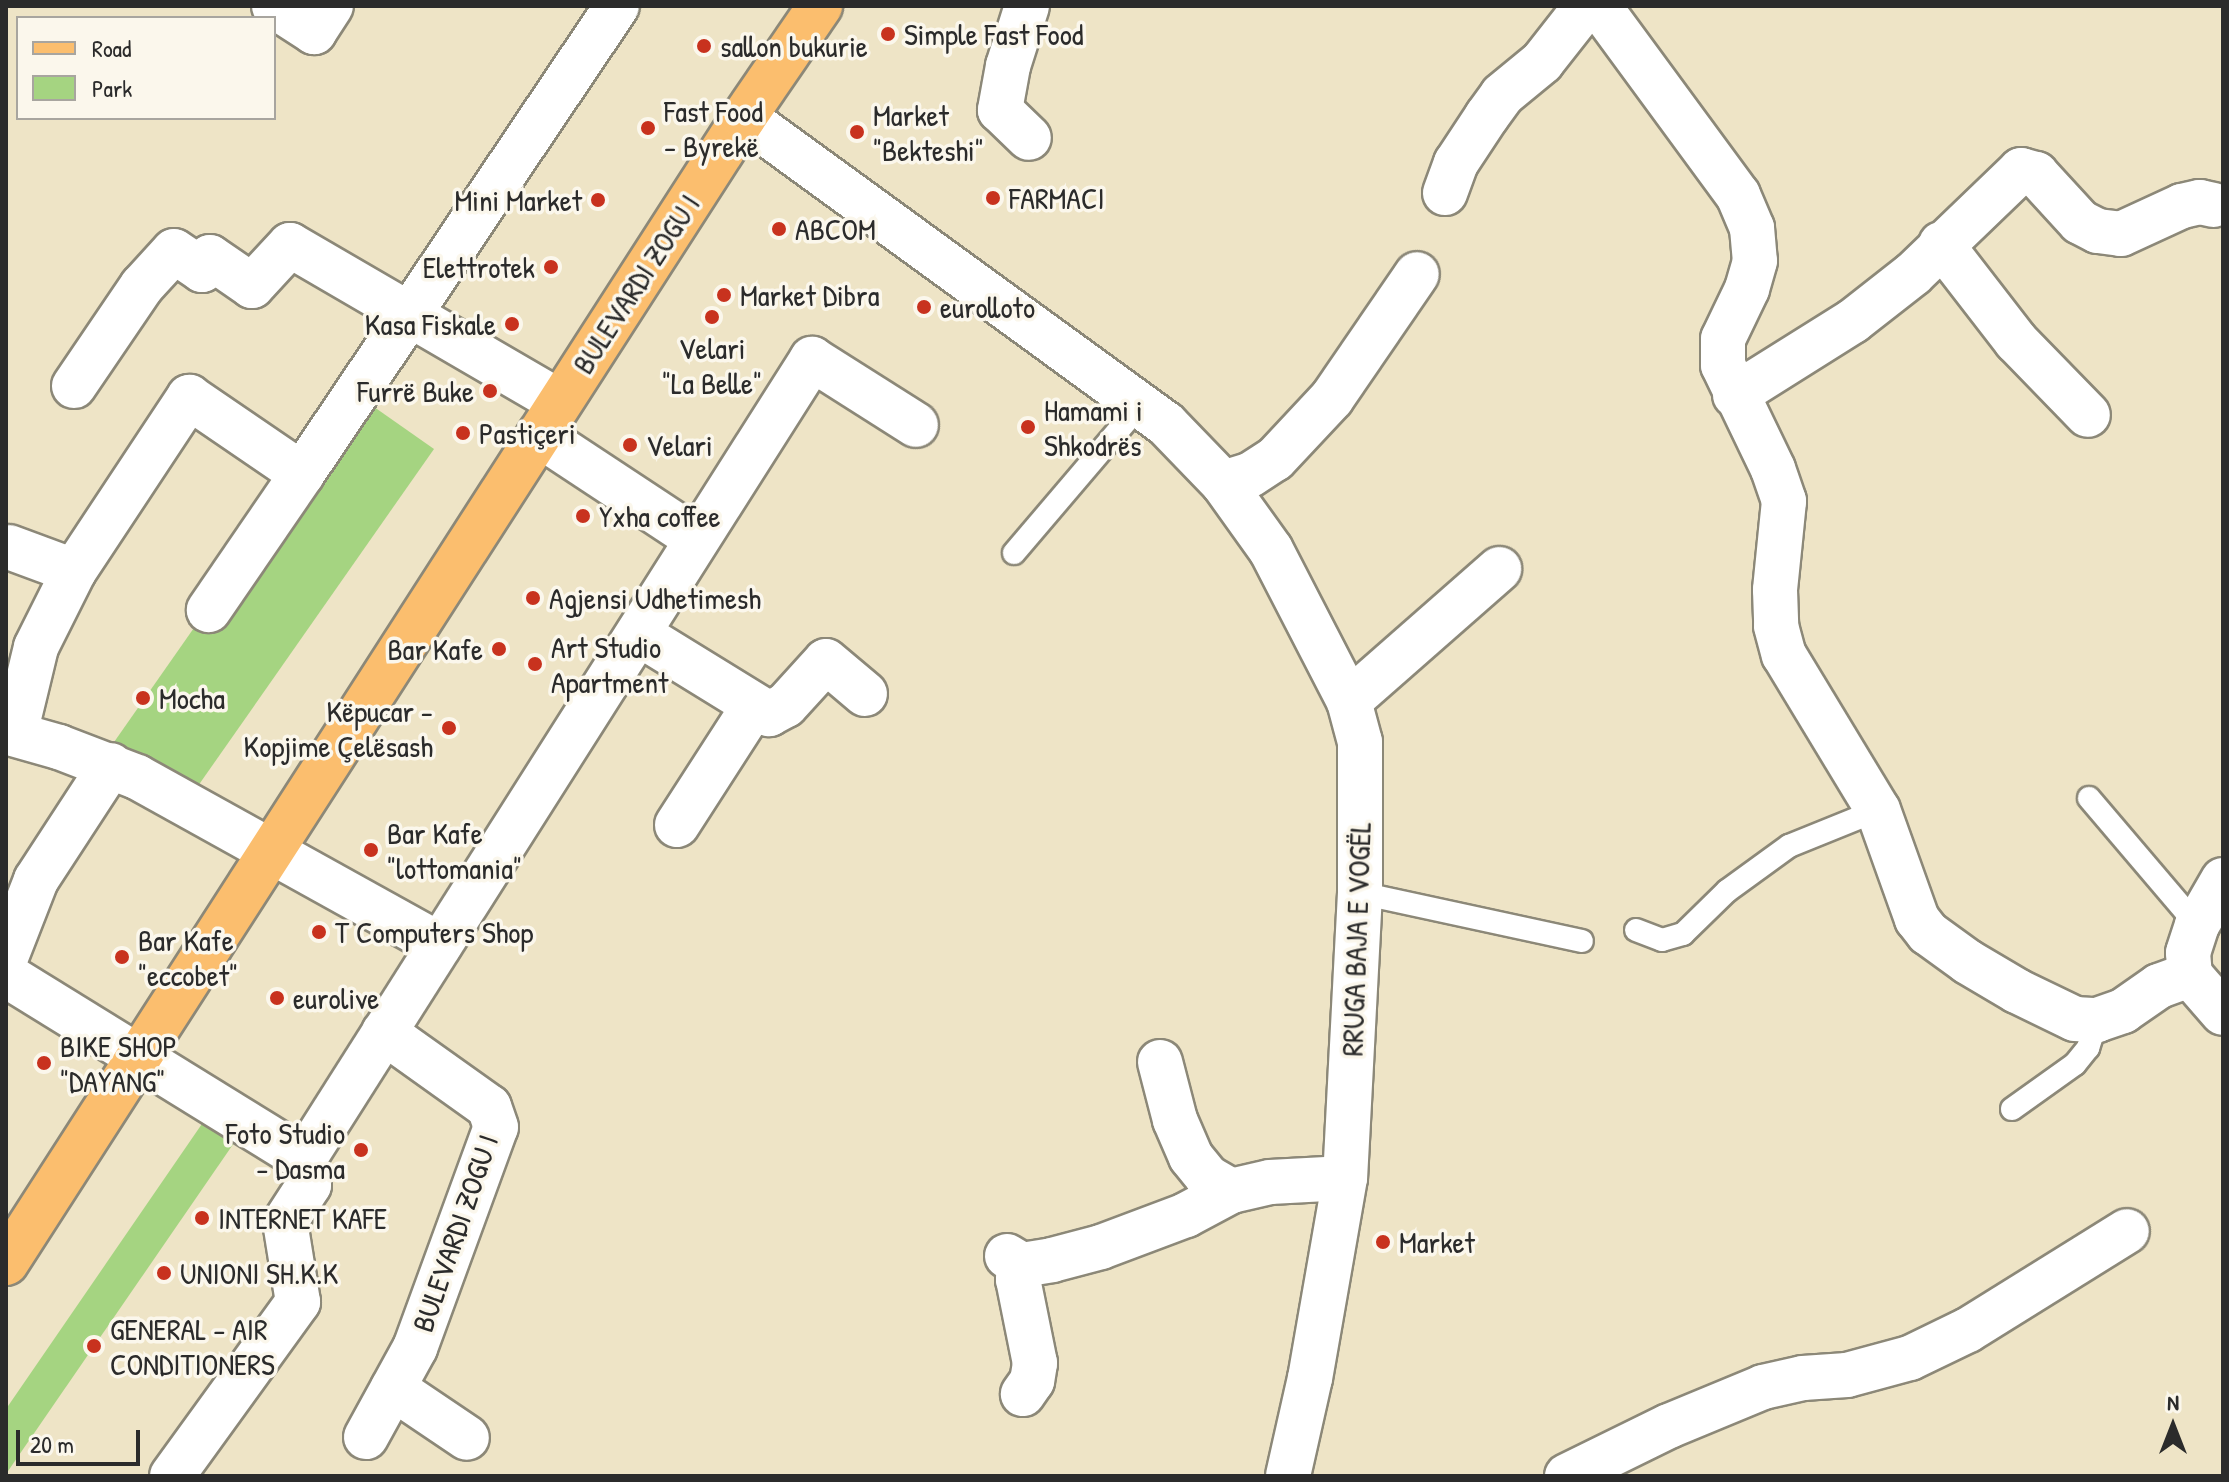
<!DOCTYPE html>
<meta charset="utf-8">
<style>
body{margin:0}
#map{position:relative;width:2229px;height:1482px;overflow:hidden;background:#eee4c6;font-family:"Patrick Hand",sans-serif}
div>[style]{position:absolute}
.green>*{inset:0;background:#a5d481;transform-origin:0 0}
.roads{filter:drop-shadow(2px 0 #8c8878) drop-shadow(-2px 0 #8c8878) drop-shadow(0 2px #8c8878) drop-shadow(0 -2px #8c8878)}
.lane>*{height:22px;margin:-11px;padding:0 11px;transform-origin:11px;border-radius:11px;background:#fff}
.street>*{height:44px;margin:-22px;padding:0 22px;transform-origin:22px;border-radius:22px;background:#fff}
.primary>*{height:44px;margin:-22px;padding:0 22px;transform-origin:22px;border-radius:22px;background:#fbbe6e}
.dots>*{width:22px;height:22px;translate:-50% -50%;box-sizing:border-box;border:4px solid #fbf7ec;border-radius:50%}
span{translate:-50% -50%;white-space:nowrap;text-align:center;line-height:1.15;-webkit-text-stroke:7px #fbf7ec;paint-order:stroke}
.poi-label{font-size:30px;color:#2b2b2b}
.left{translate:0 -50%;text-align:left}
.right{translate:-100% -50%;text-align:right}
.street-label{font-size:30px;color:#2b2b2b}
.frame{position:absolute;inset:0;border:8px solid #2b2b2b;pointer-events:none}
.legend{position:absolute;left:16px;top:16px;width:260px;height:104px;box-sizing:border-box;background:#fbf7ec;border:2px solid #a8a59f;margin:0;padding:10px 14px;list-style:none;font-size:24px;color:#2b2b2b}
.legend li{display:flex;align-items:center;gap:16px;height:40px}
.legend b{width:40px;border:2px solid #a8a59f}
.north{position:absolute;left:2133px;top:1386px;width:80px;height:80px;-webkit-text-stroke:6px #fbf7ec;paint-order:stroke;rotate:0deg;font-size:22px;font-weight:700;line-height:32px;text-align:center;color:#2b2b2b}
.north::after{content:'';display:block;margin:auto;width:28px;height:36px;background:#2b2b2b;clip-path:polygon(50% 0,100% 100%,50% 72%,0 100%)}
.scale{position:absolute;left:16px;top:1430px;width:124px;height:36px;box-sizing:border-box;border:4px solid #2b2b2b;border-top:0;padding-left:10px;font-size:24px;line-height:28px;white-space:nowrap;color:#2b2b2b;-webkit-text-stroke:6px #fbf7ec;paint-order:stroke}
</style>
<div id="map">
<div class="green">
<i style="left:357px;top:395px;width:94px;height:425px;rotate:35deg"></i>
<i style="clip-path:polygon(206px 1118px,236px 1140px,6px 1474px,6px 1409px)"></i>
</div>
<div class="roads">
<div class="lane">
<i style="left:1014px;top:553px;width:196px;rotate:-49.6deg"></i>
<i style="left:2089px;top:798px;width:167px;rotate:49.6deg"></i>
<i style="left:1360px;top:893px;width:227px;rotate:12.2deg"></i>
<i style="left:1636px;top:930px;width:28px;rotate:21deg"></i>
<i style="left:1662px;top:940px;width:22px;rotate:-16deg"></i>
<i style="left:1683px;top:934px;width:62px;rotate:-44.3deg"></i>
<i style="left:1727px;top:891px;width:77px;rotate:-36deg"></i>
<i style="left:1789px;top:846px;width:96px;rotate:-22deg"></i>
<i style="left:2012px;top:1109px;width:77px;rotate:-35.5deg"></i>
<i style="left:2075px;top:1064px;width:21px;rotate:-51deg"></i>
<i style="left:2088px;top:1048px;width:29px;rotate:-72deg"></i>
</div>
<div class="street">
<i style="left:274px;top:6px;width:48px;rotate:33deg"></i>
<i style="left:314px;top:32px;width:31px;rotate:-57deg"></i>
<i style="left:1027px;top:6px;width:63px;rotate:107.6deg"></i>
<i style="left:1008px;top:66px;width:45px;rotate:100.3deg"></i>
<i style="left:1000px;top:110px;width:40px;rotate:44deg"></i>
<i style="left:1599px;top:6px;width:235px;rotate:53.7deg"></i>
<i style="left:1738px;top:195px;width:36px;rotate:67deg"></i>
<i style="left:1752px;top:228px;width:33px;rotate:85deg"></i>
<i style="left:1755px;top:261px;width:29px;rotate:106deg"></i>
<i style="left:1747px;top:289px;width:55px;rotate:115.6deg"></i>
<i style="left:1723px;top:339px;width:26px;rotate:90deg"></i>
<i style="left:1723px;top:365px;width:115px;rotate:64.3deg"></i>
<i style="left:1773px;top:469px;width:34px;rotate:71deg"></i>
<i style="left:1784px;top:501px;width:89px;rotate:95.8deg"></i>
<i style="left:1775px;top:590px;width:36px;rotate:88deg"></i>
<i style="left:1776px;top:626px;width:30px;rotate:75deg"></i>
<i style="left:1784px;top:655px;width:181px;rotate:58.8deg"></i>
<i style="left:1878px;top:810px;width:116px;rotate:70.3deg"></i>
<i style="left:1917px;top:919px;width:18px;rotate:52deg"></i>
<i style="left:1928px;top:933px;width:49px;rotate:35.9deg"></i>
<i style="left:1968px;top:962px;width:57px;rotate:30.6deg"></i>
<i style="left:2017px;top:991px;width:64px;rotate:25.8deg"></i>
<i style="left:2075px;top:1019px;width:22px;rotate:3deg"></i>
<i style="left:2097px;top:1020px;width:28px;rotate:-19deg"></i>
<i style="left:2123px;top:1011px;width:44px;rotate:-34.8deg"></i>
<i style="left:2159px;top:986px;width:33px;rotate:-20deg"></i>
<i style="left:744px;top:117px;width:522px;rotate:36.04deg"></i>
<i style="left:1166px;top:424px;width:82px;rotate:46deg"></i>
<i style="left:1223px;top:483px;width:82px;rotate:54.4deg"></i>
<i style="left:1271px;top:550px;width:170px;rotate:62.7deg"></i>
<i style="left:1349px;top:701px;width:42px;rotate:75deg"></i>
<i style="left:1360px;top:742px;width:151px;rotate:90deg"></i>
<i style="left:1360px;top:893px;width:285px;rotate:93deg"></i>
<i style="left:1345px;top:1178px;width:203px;rotate:99.9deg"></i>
<i style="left:1310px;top:1378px;width:100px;rotate:102.7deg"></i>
<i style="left:1445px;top:193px;width:32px;rotate:-70deg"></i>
<i style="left:1456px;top:163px;width:56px;rotate:-56.6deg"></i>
<i style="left:1487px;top:116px;width:26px;rotate:-54deg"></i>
<i style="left:1502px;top:95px;width:52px;rotate:-39.5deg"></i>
<i style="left:1542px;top:62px;width:71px;rotate:-51.8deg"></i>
<i style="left:1941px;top:244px;width:123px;rotate:52.3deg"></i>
<i style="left:2016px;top:341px;width:103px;rotate:45.8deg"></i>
<i style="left:74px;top:386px;width:121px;rotate:-55.8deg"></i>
<i style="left:142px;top:286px;width:47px;rotate:-47.6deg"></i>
<i style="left:174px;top:251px;width:34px;rotate:34deg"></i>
<i style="left:202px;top:270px;width:15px;rotate:-58deg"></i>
<i style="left:210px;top:257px;width:51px;rotate:34.6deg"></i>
<i style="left:252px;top:286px;width:56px;rotate:-47.2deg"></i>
<i style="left:290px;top:245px;width:312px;rotate:30.2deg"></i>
<i style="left:1735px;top:395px;width:139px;rotate:-32.1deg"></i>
<i style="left:1853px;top:321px;width:76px;rotate:-38.1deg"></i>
<i style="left:1913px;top:274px;width:150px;rotate:-43.9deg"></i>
<i style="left:2021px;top:170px;width:16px;rotate:15deg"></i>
<i style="left:2036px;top:174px;width:65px;rotate:47.5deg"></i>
<i style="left:2080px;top:222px;width:20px;rotate:27deg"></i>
<i style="left:2098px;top:231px;width:23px;rotate:7deg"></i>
<i style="left:2121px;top:234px;width:67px;rotate:-24.7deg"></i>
<i style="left:2182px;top:206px;width:18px;rotate:-13deg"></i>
<i style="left:2200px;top:202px;width:14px;rotate:12deg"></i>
<i style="left:539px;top:435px;width:187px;rotate:33.4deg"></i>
<i style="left:302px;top:474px;width:564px;rotate:-56.06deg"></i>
<i style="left:1223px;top:483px;width:28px;rotate:-17deg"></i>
<i style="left:1250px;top:475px;width:30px;rotate:-33deg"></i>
<i style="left:1275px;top:459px;width:83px;rotate:-46.9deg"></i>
<i style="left:1332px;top:398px;width:150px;rotate:-55.6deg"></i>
<i style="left:9px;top:547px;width:69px;rotate:20.3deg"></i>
<i style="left:639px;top:634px;width:153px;rotate:31.6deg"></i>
<i style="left:769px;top:714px;width:19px;rotate:-28deg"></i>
<i style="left:786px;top:705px;width:59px;rotate:-47.7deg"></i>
<i style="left:826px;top:661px;width:51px;rotate:40.2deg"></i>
<i style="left:1349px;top:701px;width:200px;rotate:-41.3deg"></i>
<i style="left:6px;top:732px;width:55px;rotate:15.8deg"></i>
<i style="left:59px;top:747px;width:84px;rotate:21deg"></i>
<i style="left:137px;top:777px;width:346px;rotate:29deg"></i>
<i style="left:15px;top:734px;width:89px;rotate:-76.4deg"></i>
<i style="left:36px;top:647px;width:85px;rotate:-63.4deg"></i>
<i style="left:74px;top:571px;width:209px;rotate:-56.5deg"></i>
<i style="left:189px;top:397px;width:137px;rotate:34.3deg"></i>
<i style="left:302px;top:474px;width:165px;rotate:124.4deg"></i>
<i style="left:677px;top:825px;width:140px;rotate:-57.2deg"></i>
<i style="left:2223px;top:880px;width:52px;rotate:120deg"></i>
<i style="left:2197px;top:925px;width:29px;rotate:108deg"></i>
<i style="left:2188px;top:953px;width:22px;rotate:85deg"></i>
<i style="left:2190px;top:975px;width:50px;rotate:49deg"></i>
<i style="left:6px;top:957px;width:83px;rotate:-68.7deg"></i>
<i style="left:36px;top:880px;width:137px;rotate:-56.9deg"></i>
<i style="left:6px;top:975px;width:350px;rotate:31.7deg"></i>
<i style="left:1160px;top:1062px;width:60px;rotate:75.5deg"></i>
<i style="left:1175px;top:1120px;width:40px;rotate:66.6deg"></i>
<i style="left:1191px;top:1157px;width:26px;rotate:51deg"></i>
<i style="left:1207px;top:1177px;width:28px;rotate:30deg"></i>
<i style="left:1007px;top:1256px;width:17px;rotate:31deg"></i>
<i style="left:1022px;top:1265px;width:30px;rotate:-9deg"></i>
<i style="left:1052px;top:1260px;width:51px;rotate:-14.9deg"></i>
<i style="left:1101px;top:1247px;width:91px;rotate:-20.6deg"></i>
<i style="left:1186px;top:1215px;width:51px;rotate:-28.1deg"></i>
<i style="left:1231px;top:1191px;width:40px;rotate:-13deg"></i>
<i style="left:1270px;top:1182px;width:75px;rotate:-3.1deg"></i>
<i style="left:1022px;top:1265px;width:15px;rotate:106deg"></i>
<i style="left:1018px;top:1279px;width:86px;rotate:78.6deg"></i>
<i style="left:1035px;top:1363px;width:18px;rotate:99deg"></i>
<i style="left:1032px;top:1381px;width:16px;rotate:125deg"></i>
<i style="left:393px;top:1388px;width:89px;rotate:34deg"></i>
<i style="left:366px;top:1437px;width:102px;rotate:-61.2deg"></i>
<i style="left:415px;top:1348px;width:235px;rotate:-69.9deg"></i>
<i style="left:496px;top:1127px;width:21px;rotate:-109deg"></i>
<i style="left:489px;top:1107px;width:129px;rotate:-144.5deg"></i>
<i style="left:172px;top:1476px;width:215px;rotate:-54.1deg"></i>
<i style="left:298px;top:1302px;width:81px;rotate:-99.2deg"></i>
<i style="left:285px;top:1222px;width:44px;rotate:-57deg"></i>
<i style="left:309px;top:1185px;width:26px;rotate:-101deg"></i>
<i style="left:304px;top:1159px;width:948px;rotate:-57.58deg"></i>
<i style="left:812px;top:359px;width:123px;rotate:32.4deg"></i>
<i style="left:1567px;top:1476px;width:114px;rotate:-26.1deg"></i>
<i style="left:1669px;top:1426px;width:102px;rotate:-22.5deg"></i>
<i style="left:1763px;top:1387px;width:41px;rotate:-12.7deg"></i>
<i style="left:1803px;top:1378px;width:44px;rotate:-3.9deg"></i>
<i style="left:1847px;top:1375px;width:65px;rotate:-15.1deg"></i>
<i style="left:1910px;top:1358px;width:64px;rotate:-25.8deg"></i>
<i style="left:1968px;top:1330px;width:187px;rotate:-31.9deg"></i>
</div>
<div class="primary">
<i style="left:6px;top:1263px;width:1363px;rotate:-57.22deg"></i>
<i style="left:744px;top:117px;width:135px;rotate:-55.6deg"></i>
</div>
</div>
<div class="dots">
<i style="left:888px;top:34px;background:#c8321e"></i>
<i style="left:704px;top:46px;background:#c8321e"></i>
<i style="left:648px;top:128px;background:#c8321e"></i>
<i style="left:857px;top:132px;background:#c8321e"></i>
<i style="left:993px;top:198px;background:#c8321e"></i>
<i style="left:598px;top:200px;background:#c8321e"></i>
<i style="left:779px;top:229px;background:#c8321e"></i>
<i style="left:551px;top:267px;background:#c8321e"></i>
<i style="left:724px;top:295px;background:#c8321e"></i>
<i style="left:924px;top:307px;background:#c8321e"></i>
<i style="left:712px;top:317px;background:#c8321e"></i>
<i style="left:512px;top:324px;background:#c8321e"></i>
<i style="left:490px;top:391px;background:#c8321e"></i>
<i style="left:1028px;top:427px;background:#c8321e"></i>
<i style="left:463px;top:433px;background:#c8321e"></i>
<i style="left:630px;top:445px;background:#c8321e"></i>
<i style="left:583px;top:516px;background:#c8321e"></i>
<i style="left:533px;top:598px;background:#c8321e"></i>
<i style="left:499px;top:649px;background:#c8321e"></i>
<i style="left:535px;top:664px;background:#c8321e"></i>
<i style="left:143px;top:698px;background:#c8321e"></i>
<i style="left:449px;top:728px;background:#c8321e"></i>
<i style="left:371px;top:850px;background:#c8321e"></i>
<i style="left:319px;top:932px;background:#c8321e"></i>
<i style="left:122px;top:957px;background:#c8321e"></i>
<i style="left:277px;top:998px;background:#c8321e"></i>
<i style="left:44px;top:1063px;background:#c8321e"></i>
<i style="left:361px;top:1150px;background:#c8321e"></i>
<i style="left:202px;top:1218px;background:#c8321e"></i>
<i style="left:1383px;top:1242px;background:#c8321e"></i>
<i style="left:164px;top:1273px;background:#c8321e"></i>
<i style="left:94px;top:1346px;background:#c8321e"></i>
</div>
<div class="poi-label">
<span class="left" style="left:904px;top:34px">Simple Fast Food</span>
<span class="left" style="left:720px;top:46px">sallon bukurie</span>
<span class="left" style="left:664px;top:128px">Fast Food<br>- Byrekë</span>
<span class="left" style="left:873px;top:132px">Market<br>"Bekteshi"</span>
<span class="left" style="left:1009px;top:198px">FARMACI</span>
<span class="right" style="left:582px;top:200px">Mini Market</span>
<span class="left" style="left:795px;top:229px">ABCOM</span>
<span class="right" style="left:535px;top:267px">Elettrotek</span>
<span class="left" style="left:740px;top:295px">Market Dibra</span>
<span class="left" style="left:940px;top:307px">eurolloto</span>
<span class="right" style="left:496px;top:324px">Kasa Fiskale</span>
<span style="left:712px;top:365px">Velari<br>"La Belle"</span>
<span class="right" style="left:474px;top:391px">Furrë Buke</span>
<span class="left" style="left:1044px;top:427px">Hamami i<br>Shkodrës</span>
<span class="left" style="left:479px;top:433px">Pastiçeri</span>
<span class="left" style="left:646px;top:445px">Velari</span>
<span class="left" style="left:599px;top:516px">Yxha coffee</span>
<span class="left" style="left:549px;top:598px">Agjensi Udhetimesh</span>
<span class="left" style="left:551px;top:664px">Art Studio<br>Apartment</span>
<span class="right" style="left:483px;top:649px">Bar Kafe</span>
<span class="left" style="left:159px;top:698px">Mocha</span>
<span class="right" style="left:433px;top:728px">Këpucar -<br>Kopjime Çelësash</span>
<span class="left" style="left:387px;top:850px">Bar Kafe<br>"lottomania"</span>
<span class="left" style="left:335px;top:932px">T Computers Shop</span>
<span class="left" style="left:138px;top:957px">Bar Kafe<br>"eccobet"</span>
<span class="left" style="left:293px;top:998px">eurolive</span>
<span class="left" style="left:60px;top:1063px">BIKE SHOP<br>"DAYANG"</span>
<span class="right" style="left:345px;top:1150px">Foto Studio<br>- Dasma</span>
<span class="left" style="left:218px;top:1218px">INTERNET KAFE</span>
<span class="left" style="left:1399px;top:1242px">Market</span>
<span class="left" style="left:180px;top:1273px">UNIONI SH.K.K</span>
<span class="left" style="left:110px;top:1346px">GENERAL - AIR<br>CONDITIONERS</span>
</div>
<div class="street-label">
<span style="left:636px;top:284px;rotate:-57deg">BULEVARDI ZOGU I</span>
<span style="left:1356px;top:939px;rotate:-88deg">RRUGA BAJA E VOGËL</span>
<span style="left:455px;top:1233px;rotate:-71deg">BULEVARDI ZOGU I</span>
</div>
<div class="frame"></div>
<ul class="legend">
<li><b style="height:10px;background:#fbbe6e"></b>Road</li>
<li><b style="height:22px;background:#a5d481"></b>Park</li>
</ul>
<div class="north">N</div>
<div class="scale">20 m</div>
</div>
